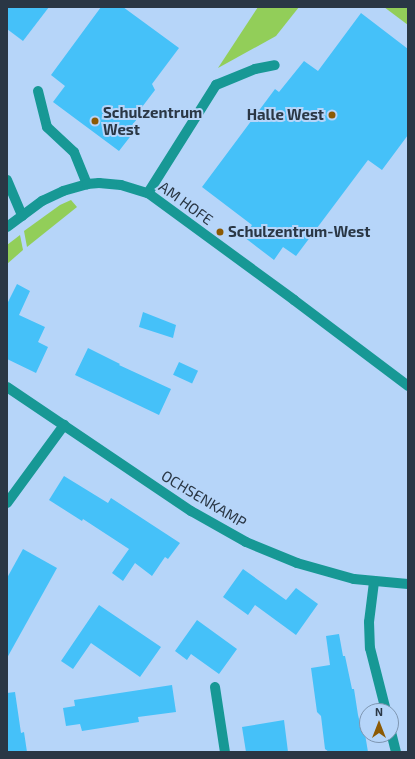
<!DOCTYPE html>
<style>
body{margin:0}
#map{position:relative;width:415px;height:759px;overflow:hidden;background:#b6d5f9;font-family:"Exo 2",sans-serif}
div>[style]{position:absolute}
.green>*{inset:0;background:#92ce59}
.building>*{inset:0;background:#45c1f9;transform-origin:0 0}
.minor>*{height:10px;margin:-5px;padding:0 5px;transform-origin:5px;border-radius:5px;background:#179895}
.dots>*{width:11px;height:11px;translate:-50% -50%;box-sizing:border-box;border:2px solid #b6d5f9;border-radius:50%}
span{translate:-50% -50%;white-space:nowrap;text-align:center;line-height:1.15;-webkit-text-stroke:4px #b6d5f9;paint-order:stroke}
.poi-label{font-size:15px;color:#2a3745;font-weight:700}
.left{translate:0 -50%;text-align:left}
.right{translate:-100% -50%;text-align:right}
.street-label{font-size:15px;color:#2a3745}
.frame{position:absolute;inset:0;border:8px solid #2a3745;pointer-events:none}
.north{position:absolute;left:359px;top:703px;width:40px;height:40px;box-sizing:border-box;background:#b6d5f9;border:1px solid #7e96b1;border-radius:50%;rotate:0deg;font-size:11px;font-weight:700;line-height:16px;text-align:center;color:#2a3745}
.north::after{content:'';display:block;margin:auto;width:14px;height:18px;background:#8c5a04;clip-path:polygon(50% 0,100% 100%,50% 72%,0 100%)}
</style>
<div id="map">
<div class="green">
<i style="clip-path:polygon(258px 7px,299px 7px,276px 36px,218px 68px)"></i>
<i style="clip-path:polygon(384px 7px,408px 7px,408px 25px)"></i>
<i style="clip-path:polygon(71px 200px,77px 207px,27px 247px,24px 231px,60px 205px)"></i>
<i style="clip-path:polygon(20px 235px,23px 250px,7px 264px,7px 245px)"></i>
</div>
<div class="building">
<i style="clip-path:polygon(7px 7px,49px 7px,23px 41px,7px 29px)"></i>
<i style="clip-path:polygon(101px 7px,123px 7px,179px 48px,152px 84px,155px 90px,139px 111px,142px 113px,128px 130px,133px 133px,119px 151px,53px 102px,65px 86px,51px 75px)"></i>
<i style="clip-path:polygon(361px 13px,408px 49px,408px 135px,382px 170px,368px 160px,296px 256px,283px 247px,274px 260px,244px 237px,252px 225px,202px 187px,275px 89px,279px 92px,304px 61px,318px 71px)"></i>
<i style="clip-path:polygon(17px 284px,30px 291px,19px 315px,45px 327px,38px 342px,48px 347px,36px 373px,7px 359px,7px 304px)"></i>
<i style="clip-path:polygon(143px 312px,176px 325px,173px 338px,139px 327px)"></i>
<i style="clip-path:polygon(88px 348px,120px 364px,119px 365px,171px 389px,159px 415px,75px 375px)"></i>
<i style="left:179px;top:362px;width:21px;height:14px;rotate:25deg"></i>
<i style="clip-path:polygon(64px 476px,108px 503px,111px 498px,180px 543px,168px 559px,165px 557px,152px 576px,135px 563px,123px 581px,112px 573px,129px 549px,83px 519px,82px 521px,49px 500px)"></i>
<i style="clip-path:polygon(23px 549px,57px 568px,7px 658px,7px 578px)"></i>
<i style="clip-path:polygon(243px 569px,286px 600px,296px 588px,318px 604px,296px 635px,255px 605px,248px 615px,223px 597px)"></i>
<i style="clip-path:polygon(99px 605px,161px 647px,140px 677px,91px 643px,73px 669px,61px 661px)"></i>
<i style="clip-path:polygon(197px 620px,237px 649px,219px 674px,191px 654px,187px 660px,175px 651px)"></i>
<i style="clip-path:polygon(339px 634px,343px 656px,345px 656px,352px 689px,354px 689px,358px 715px,360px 723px,362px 722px,364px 733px,365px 734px,368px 752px,329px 752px,325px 749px,321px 716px,317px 712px,311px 668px,330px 665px,326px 636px)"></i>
<i style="clip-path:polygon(172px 685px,176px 712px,138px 717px,139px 722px,82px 731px,80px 724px,66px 726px,63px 708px,75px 706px,74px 700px)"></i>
<i style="clip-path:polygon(15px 692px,21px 733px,24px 732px,27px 752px,7px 752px,7px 693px)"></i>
<i style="clip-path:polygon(284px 720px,288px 752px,246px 752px,242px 727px)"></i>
</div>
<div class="minor">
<i style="left:38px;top:91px;width:37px;rotate:76deg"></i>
<i style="left:47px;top:127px;width:37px;rotate:43deg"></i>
<i style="left:74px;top:152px;width:35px;rotate:68deg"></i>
<i style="left:7px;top:180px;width:39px;rotate:67deg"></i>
<i style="left:148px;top:193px;width:128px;rotate:-57.8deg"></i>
<i style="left:216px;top:85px;width:42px;rotate:-22.3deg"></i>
<i style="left:255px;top:69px;width:20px;rotate:-11deg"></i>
<i style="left:7px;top:227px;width:44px;rotate:-36.6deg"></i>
<i style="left:42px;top:201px;width:23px;rotate:-25deg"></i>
<i style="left:63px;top:191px;width:25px;rotate:-16deg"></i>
<i style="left:87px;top:184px;width:12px;rotate:-5deg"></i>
<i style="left:99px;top:183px;width:22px;rotate:5deg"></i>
<i style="left:121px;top:185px;width:28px;rotate:17deg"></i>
<i style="left:148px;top:193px;width:181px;rotate:36.2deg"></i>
<i style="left:294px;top:300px;width:143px;rotate:37deg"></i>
<i style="left:7px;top:387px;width:222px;rotate:34deg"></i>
<i style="left:191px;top:511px;width:63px;rotate:29.4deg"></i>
<i style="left:246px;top:542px;width:55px;rotate:22.4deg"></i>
<i style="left:297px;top:563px;width:59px;rotate:15.7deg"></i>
<i style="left:354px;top:579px;width:54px;rotate:5.3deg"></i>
<i style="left:7px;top:503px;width:97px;rotate:-53.8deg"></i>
<i style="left:374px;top:582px;width:40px;rotate:97.1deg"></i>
<i style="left:369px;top:622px;width:26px;rotate:88deg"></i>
<i style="left:370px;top:648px;width:65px;rotate:75.7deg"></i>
<i style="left:215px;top:687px;width:66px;rotate:81.3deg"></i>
<i style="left:391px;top:732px;width:21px;rotate:76deg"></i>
</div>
<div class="dots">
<i style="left:332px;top:115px;background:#8c5a04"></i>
<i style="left:95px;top:121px;background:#8c5a04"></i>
<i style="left:220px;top:232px;background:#8c5a04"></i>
</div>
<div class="poi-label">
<span class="left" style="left:103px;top:121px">Schulzentrum<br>West</span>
<span class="right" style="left:324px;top:115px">Halle West</span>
<span class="left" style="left:228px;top:232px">Schulzentrum-West</span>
</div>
<div class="street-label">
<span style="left:186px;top:203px;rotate:36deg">AM HOFE</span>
<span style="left:204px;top:499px;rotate:31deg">OCHSENKAMP</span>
</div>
<div class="frame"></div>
<div class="north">N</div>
</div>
